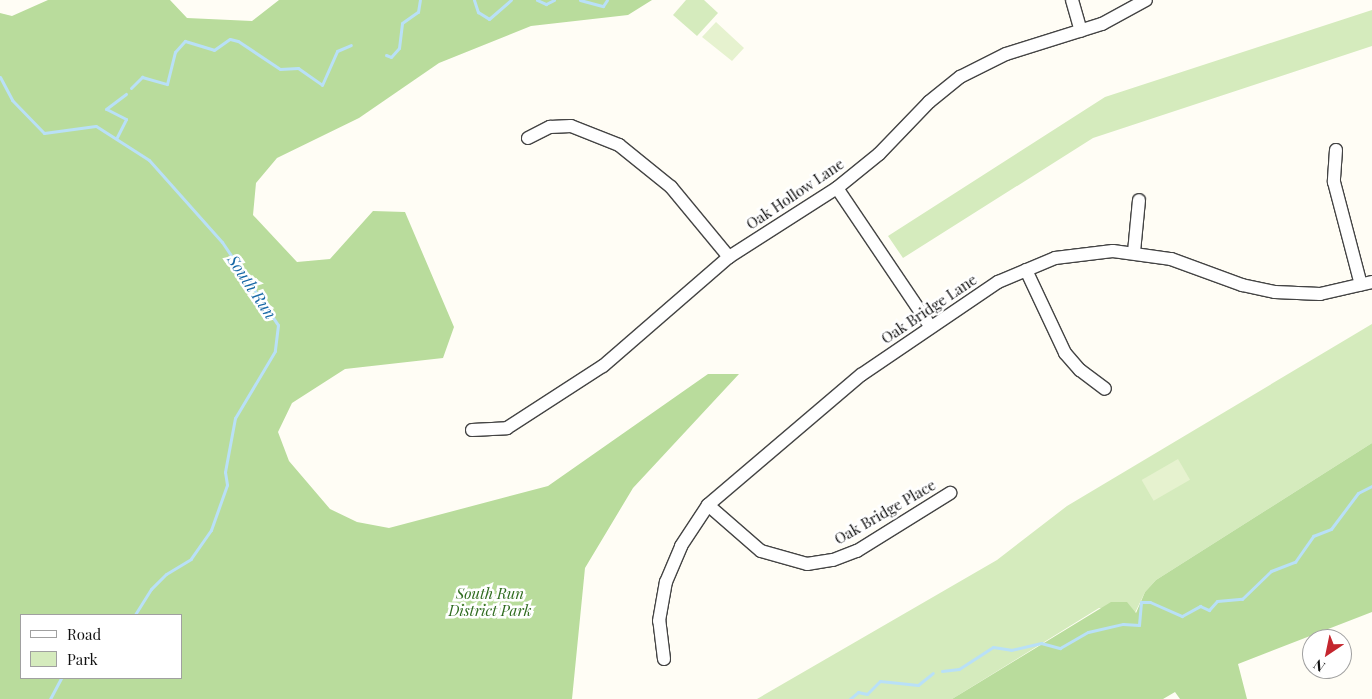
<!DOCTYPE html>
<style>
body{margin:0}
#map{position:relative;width:1372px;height:699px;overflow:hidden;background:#fffdf5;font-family:"Playfair Display",serif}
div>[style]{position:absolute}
.green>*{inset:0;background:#d5ebbd}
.forest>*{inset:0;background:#b9dc9c}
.pitch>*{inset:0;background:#e6f2cf;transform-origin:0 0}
.stream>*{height:3px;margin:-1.5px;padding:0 1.5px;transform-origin:1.5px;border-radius:1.5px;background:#b9e0f7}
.roads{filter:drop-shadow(1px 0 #444) drop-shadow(-1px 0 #444) drop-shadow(0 1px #444) drop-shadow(0 -1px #444)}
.street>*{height:12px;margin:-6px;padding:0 6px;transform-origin:6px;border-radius:6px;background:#fff}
span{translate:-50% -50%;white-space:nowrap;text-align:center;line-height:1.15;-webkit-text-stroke:5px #fff;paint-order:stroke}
.street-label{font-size:15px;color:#111}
.park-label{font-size:15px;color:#2f6b1f;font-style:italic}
.water-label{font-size:16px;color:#1768a6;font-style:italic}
.legend{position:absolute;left:20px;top:614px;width:162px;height:65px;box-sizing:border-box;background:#fff;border:1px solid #a0a0a0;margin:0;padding:6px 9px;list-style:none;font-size:15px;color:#111}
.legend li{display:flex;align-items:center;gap:10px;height:25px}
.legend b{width:25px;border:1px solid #a0a0a0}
.north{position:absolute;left:1302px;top:629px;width:50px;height:50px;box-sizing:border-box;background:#fff;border:1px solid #a0a0a0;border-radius:50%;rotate:214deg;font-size:14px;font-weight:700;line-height:20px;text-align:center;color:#111}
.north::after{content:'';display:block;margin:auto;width:18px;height:22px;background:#c4262e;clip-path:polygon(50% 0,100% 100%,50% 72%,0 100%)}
</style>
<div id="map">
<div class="green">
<i style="clip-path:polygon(686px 0,704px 0,718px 13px,697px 36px,673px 15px)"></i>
<i style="clip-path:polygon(1372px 10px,1372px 46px,1093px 138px,903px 258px,888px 236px,1105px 97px)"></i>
<i style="clip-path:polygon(1372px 324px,1372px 443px,1156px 580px,1145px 592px,1135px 613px,1099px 608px,952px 699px,757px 699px,997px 560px,1067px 506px)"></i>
</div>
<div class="forest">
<i style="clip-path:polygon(evenodd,48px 0,170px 0,187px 18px,252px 21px,279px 0,652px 0,628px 15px,531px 26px,439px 63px,359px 118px,277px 158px,256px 183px,253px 215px,297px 262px,330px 259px,373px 211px,405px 212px,454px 327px,443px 358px,345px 369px,292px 403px,278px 432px,289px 461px,330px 509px,357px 522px,389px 528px,548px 486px,708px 374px,739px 374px,633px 488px,585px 568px,572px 699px,0 699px,0 13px,12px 16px,48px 0,21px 615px,181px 615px,181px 678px,21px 678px,21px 615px)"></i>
<i style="clip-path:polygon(1372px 443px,1372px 612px,1238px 664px,1247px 699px,1180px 699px,1175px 692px,1163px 699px,952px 699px,1111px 602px,1127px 602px,1136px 613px,1145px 592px,1156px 580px)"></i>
</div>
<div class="pitch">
<i style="clip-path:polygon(716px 22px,744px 48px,732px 61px,702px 37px)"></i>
<i style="left:1178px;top:459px;width:24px;height:42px;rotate:60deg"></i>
</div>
<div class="stream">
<i style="left:474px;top:0;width:13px;rotate:72deg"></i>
<i style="left:478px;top:12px;width:13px;rotate:32deg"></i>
<i style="left:489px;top:19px;width:29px;rotate:-41deg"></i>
<i style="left:537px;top:0;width:10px;rotate:24deg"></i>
<i style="left:546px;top:4px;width:9px;rotate:-27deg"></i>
<i style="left:580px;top:0;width:24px;rotate:15deg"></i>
<i style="left:603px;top:6px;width:7px;rotate:-56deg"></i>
<i style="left:386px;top:55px;width:5px;rotate:22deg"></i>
<i style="left:391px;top:57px;width:12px;rotate:-48deg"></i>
<i style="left:399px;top:48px;width:25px;rotate:-83deg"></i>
<i style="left:402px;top:23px;width:19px;rotate:-35deg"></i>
<i style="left:418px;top:12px;width:12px;rotate:-81deg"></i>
<i style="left:0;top:77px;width:26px;rotate:62deg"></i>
<i style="left:12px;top:100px;width:46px;rotate:45.9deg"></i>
<i style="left:44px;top:133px;width:52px;rotate:-7.7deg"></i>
<i style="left:96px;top:126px;width:63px;rotate:32.7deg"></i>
<i style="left:149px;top:160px;width:110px;rotate:48.3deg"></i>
<i style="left:222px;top:242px;width:100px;rotate:56deg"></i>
<i style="left:278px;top:325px;width:26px;rotate:97deg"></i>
<i style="left:275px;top:351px;width:78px;rotate:120.8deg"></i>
<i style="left:235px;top:418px;width:55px;rotate:100.5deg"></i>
<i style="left:225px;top:472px;width:13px;rotate:81deg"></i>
<i style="left:227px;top:485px;width:48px;rotate:109.6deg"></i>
<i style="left:211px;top:530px;width:35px;rotate:125deg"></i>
<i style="left:191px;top:559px;width:29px;rotate:149deg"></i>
<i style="left:166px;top:574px;width:21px;rotate:135deg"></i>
<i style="left:151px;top:589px;width:31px;rotate:122deg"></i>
<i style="left:131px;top:88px;width:16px;rotate:-45deg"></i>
<i style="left:142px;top:77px;width:26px;rotate:16deg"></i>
<i style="left:167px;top:84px;width:33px;rotate:-76deg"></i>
<i style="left:175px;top:52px;width:15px;rotate:-48deg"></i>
<i style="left:185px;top:41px;width:30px;rotate:17deg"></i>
<i style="left:214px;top:50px;width:19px;rotate:-35deg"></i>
<i style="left:230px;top:39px;width:8px;rotate:14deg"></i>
<i style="left:238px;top:41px;width:50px;rotate:33.7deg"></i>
<i style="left:280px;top:69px;width:18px;rotate:-3deg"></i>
<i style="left:298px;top:68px;width:29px;rotate:35deg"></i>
<i style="left:322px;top:85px;width:37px;rotate:-66deg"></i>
<i style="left:337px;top:51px;width:15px;rotate:-23deg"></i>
<i style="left:117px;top:137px;width:20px;rotate:-63deg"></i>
<i style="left:126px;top:119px;width:22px;rotate:-153deg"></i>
<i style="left:106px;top:109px;width:25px;rotate:-37deg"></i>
<i style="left:942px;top:671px;width:17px;rotate:-7deg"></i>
<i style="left:959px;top:669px;width:40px;rotate:-32.9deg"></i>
<i style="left:993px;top:647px;width:18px;rotate:9deg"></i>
<i style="left:1011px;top:650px;width:31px;rotate:-13deg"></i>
<i style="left:1041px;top:643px;width:20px;rotate:15deg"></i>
<i style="left:1060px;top:648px;width:32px;rotate:-30deg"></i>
<i style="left:1088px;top:632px;width:36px;rotate:-13deg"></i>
<i style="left:1123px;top:624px;width:16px;rotate:4deg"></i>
<i style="left:1139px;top:625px;width:23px;rotate:-85deg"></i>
<i style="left:1141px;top:602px;width:9px"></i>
<i style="left:1150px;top:602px;width:35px;rotate:24deg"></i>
<i style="left:1182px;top:616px;width:21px;rotate:-29deg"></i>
<i style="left:1200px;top:606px;width:10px;rotate:24deg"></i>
<i style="left:1209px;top:610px;width:12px;rotate:-48deg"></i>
<i style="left:1217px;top:601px;width:25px;rotate:-5deg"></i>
<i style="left:1242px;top:599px;width:40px;rotate:-44deg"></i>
<i style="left:1271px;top:571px;width:26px;rotate:-21deg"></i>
<i style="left:1295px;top:562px;width:32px;rotate:-55deg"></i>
<i style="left:1313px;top:536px;width:19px;rotate:-21deg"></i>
<i style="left:1331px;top:529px;width:45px;rotate:-53.1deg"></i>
<i style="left:1358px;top:493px;width:16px;rotate:-27deg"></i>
<i style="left:50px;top:699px;width:24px;rotate:-62deg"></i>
<i style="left:850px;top:699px;width:11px;rotate:-41deg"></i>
<i style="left:858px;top:692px;width:9px;rotate:13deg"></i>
<i style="left:867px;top:694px;width:18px;rotate:-45deg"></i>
<i style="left:880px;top:681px;width:38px;rotate:6deg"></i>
<i style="left:918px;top:685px;width:19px;rotate:-39deg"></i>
</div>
<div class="roads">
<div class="street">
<i style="left:1072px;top:0;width:32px;rotate:74deg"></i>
<i style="left:528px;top:138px;width:25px;rotate:-27deg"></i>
<i style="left:550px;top:127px;width:21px;rotate:-3deg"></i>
<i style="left:571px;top:126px;width:52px;rotate:21.6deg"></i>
<i style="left:619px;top:145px;width:67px;rotate:38.9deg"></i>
<i style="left:671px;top:187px;width:91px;rotate:50.4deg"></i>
<i style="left:1336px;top:150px;width:32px;rotate:94deg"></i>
<i style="left:1334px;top:182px;width:106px;rotate:75.3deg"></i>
<i style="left:837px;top:188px;width:166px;rotate:56deg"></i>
<i style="left:1134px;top:252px;width:52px;rotate:-84.5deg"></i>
<i style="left:1026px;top:270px;width:92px;rotate:64.8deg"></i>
<i style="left:1065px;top:353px;width:23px;rotate:49deg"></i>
<i style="left:1080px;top:370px;width:31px;rotate:37deg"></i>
<i style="left:472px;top:430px;width:35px;rotate:-3deg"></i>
<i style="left:507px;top:428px;width:114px;rotate:-32.9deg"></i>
<i style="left:603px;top:366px;width:167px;rotate:-40.9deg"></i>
<i style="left:729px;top:257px;width:128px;rotate:-32.6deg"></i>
<i style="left:837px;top:188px;width:54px;rotate:-39deg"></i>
<i style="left:879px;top:154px;width:72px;rotate:-46.1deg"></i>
<i style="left:929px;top:102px;width:40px;rotate:-39deg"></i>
<i style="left:960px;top:77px;width:51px;rotate:-26.6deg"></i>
<i style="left:1006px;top:54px;width:101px;rotate:-17.4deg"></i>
<i style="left:1102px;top:24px;width:50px;rotate:-28.6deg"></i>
<i style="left:708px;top:505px;width:70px;rotate:41deg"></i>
<i style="left:761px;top:551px;width:48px;rotate:15.8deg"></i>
<i style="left:807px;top:564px;width:26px;rotate:-9deg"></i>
<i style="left:833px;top:560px;width:26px;rotate:-21deg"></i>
<i style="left:857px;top:551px;width:110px;rotate:-31.9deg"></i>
<i style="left:664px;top:659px;width:38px;rotate:-97deg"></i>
<i style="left:659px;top:621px;width:40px;rotate:-80deg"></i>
<i style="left:666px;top:582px;width:39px;rotate:-67deg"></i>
<i style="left:681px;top:546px;width:49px;rotate:-56.6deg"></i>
<i style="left:708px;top:505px;width:201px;rotate:-40.4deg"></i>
<i style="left:861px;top:375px;width:166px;rotate:-34.2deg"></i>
<i style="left:998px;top:282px;width:62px;rotate:-22.8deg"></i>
<i style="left:1055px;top:258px;width:58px;rotate:-6.9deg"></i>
<i style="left:1113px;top:251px;width:59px;rotate:7.9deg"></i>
<i style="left:1171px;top:259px;width:76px;rotate:20.1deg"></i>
<i style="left:1242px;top:285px;width:34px;rotate:12deg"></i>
<i style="left:1275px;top:292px;width:45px;rotate:2.5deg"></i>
<i style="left:1320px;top:294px;width:53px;rotate:-13deg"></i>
</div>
</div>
<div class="street-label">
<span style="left:795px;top:194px;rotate:-34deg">Oak Hollow Lane</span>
<span style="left:929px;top:309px;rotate:-34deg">Oak Bridge Lane</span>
<span style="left:885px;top:512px;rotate:-30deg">Oak Bridge Place</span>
</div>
<div class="park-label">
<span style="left:490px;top:602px">South Run<br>District Park</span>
</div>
<div class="water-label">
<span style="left:252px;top:287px;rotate:56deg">South Run</span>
</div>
<ul class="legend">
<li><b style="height:6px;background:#fff"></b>Road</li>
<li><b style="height:14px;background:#d5ebbd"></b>Park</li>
</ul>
<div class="north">N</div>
</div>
